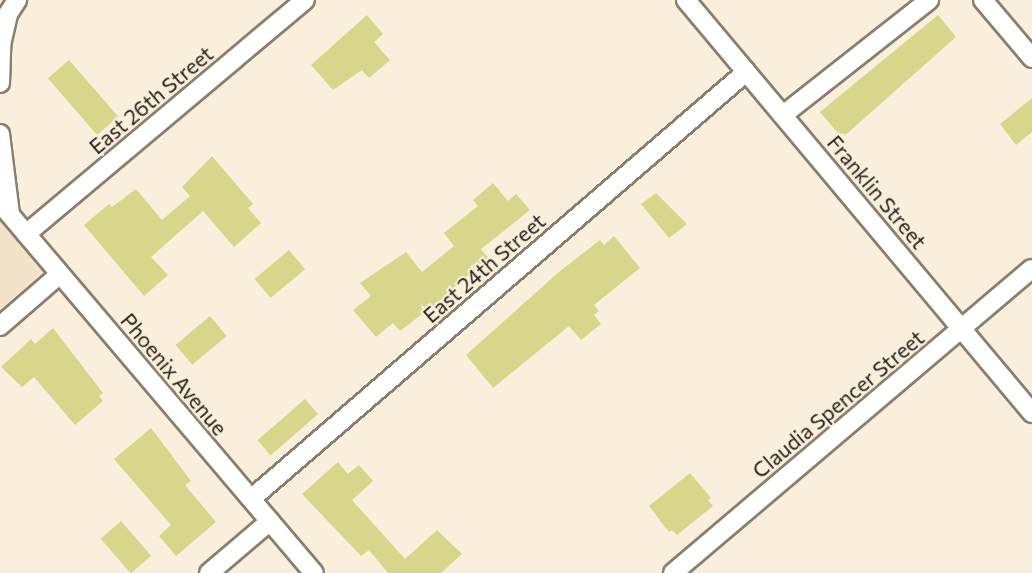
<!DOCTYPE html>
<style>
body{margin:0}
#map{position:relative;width:1032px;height:573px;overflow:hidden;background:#faefdc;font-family:Commissioner,sans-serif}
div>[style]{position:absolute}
.built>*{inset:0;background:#f2e3c9}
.building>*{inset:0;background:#d8d68b;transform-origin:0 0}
.roads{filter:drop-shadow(2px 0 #897f6d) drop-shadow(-2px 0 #897f6d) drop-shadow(0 2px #897f6d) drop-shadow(0 -2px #897f6d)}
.street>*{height:18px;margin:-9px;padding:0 9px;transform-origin:9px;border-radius:9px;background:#fff}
span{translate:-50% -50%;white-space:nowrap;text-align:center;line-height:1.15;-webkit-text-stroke:4.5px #faefdc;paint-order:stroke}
.street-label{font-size:21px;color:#25201a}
</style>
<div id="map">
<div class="built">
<i style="clip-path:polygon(0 217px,44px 271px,0 309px)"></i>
</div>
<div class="building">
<i style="clip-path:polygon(367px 15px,383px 34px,374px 42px,390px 60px,369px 78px,362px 70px,333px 90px,311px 65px)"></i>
<i style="clip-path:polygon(938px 15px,956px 37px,842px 138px,820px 112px)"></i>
<i style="left:69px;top:60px;width:75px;height:28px;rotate:49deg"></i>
<i style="clip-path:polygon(1032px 98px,1032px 132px,1016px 145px,1000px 124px)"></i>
<i style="clip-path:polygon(212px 156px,253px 204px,248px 208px,261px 223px,234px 247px,203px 211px,151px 257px,168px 275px,144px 296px,84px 225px,109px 204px,112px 207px,136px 189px,162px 220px,190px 196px,182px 187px)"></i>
<i style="clip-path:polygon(493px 183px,508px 201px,516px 194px,530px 210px,481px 249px,488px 258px,443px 298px,400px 331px,393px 323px,376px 337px,353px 310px,371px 296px,360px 283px,406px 252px,422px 272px,454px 246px,444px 233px,478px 206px,473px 200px)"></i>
<i style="clip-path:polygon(656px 193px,687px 224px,669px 238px,641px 204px)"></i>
<i style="clip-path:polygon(614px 236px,640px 268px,594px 305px,599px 311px,594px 315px,601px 324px,581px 340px,569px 326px,493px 388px,466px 355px,559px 272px,600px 240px,604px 245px)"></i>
<i style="left:289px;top:250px;width:25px;height:45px;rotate:50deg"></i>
<i style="left:210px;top:316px;width:26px;height:45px;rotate:50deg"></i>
<i style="clip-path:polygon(53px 328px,103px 393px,99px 396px,103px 401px,75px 425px,34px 377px,22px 387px,1px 367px,31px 339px,35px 344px)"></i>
<i style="left:305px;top:399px;width:20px;height:63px;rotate:49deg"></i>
<i style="clip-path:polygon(151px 428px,191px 481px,185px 485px,216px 522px,176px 556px,159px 536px,171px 525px,114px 459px)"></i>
<i style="clip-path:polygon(338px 462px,348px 474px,359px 465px,373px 481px,352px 500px,405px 559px,437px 530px,462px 554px,441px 573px,388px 573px,369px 550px,361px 556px,302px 494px)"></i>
<i style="clip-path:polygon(690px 473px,711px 498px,708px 500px,713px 506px,677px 535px,672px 530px,669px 532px,649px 506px)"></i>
<i style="left:121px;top:521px;width:46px;height:27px;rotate:49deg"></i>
</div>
<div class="roads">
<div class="street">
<i style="left:686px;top:0;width:539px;rotate:50.04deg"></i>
<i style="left:983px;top:0;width:76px;rotate:49.8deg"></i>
<i style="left:0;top:83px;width:38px;rotate:-88deg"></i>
<i style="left:1px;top:45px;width:32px;rotate:-77deg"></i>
<i style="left:8px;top:14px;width:17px;rotate:-57deg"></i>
<i style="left:783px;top:115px;width:186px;rotate:-38.2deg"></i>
<i style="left:0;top:134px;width:81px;rotate:82.9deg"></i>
<i style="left:0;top:203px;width:485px;rotate:49.7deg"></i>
<i style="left:26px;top:234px;width:364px;rotate:-40deg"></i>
<i style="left:0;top:326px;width:79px;rotate:-40.9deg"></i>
<i style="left:251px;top:499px;width:654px;rotate:-40.78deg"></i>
<i style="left:209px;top:573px;width:80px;rotate:-40.4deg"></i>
<i style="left:673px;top:573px;width:470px;rotate:-40.3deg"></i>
</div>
</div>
<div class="street-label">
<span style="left:151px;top:100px;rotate:-40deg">East 26th Street</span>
<span style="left:877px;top:192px;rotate:50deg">Franklin Street</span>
<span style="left:484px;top:268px;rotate:-41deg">East 24th Street</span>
<span style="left:174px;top:374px;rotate:50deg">Phoenix Avenue</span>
<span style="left:838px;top:404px;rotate:-40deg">Claudia Spencer Street</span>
</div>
</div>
